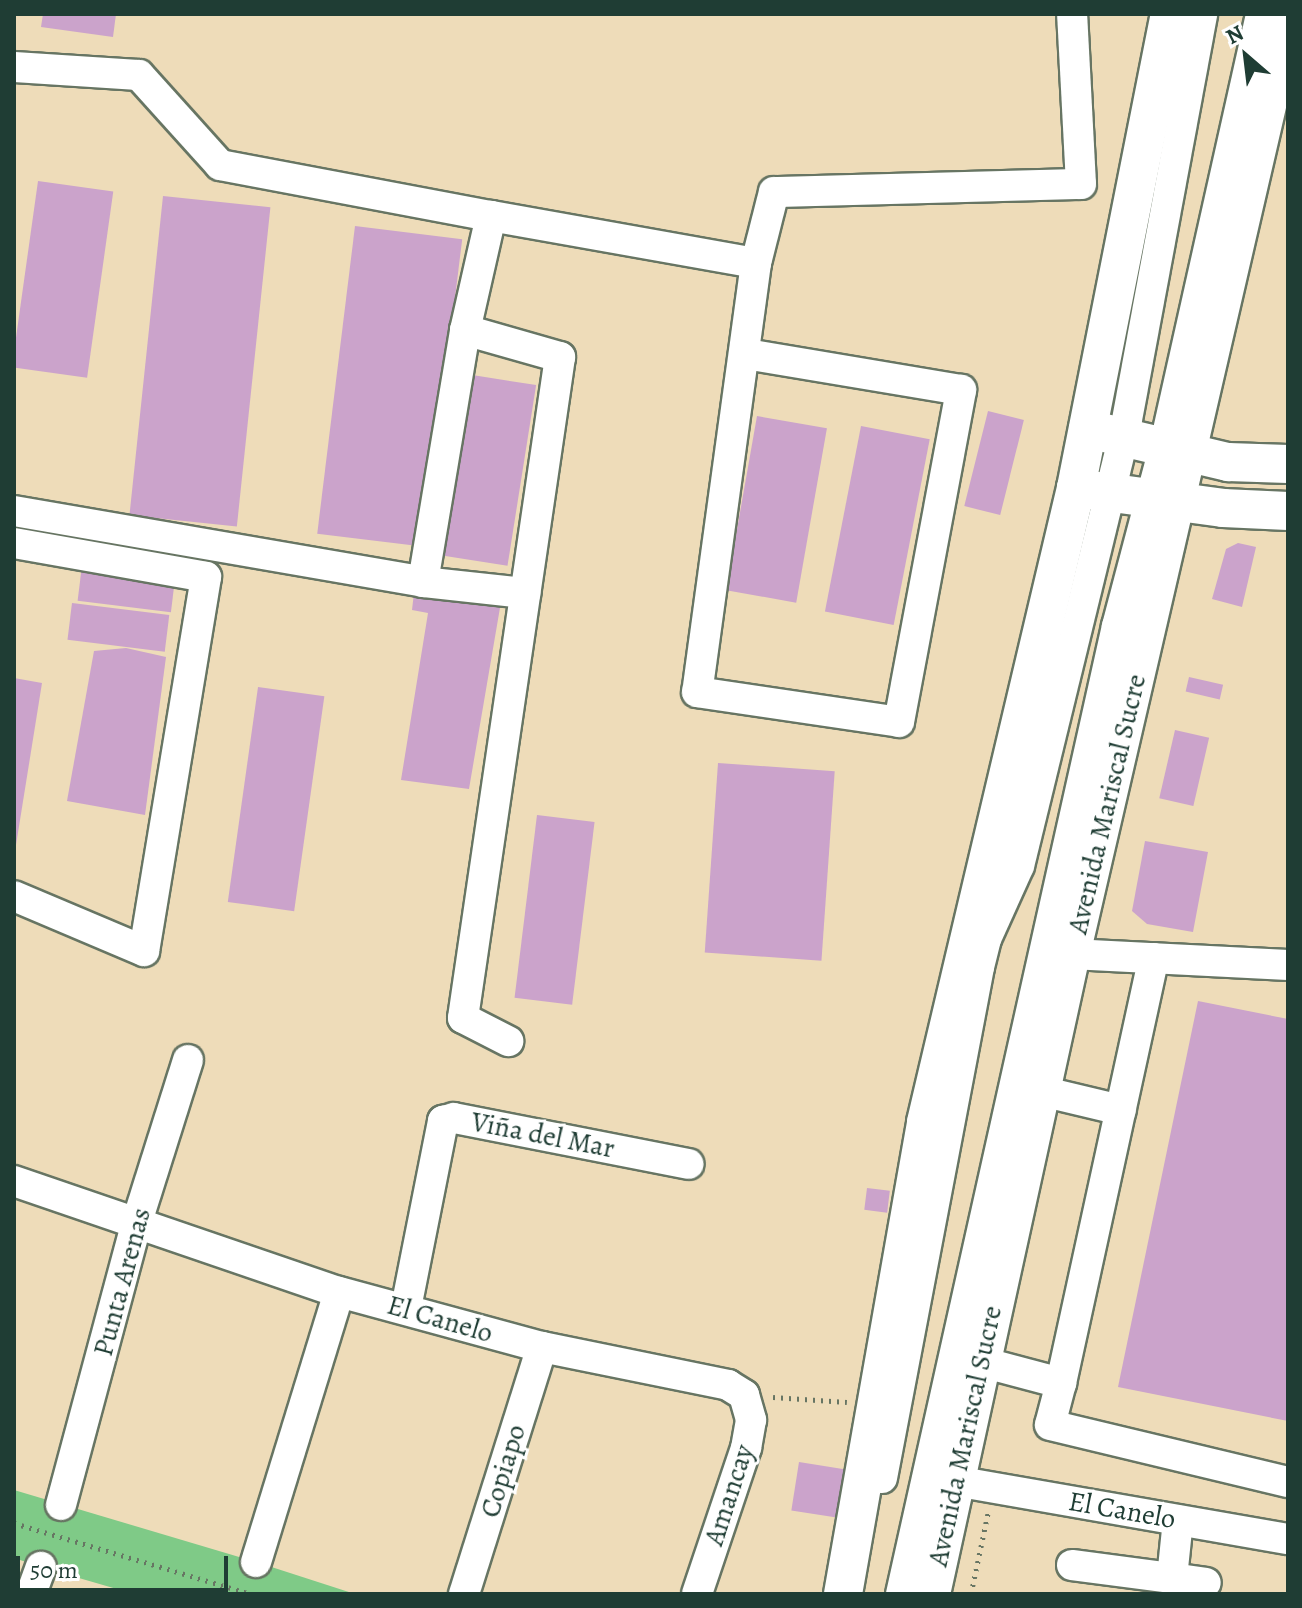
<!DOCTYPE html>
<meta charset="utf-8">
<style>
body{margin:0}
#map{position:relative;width:1302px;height:1608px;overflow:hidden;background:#eedcb9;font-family:Alegreya,serif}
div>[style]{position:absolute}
.green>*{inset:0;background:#7fca87}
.building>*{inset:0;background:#cba3cb;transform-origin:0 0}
.path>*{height:5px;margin-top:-2.5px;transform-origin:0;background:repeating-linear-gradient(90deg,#677563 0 2px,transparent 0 8px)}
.roads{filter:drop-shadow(2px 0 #677563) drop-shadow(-2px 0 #677563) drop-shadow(0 2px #677563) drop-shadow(0 -2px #677563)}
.minor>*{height:30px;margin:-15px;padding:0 15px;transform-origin:15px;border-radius:15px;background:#fff}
.major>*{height:38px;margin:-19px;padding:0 19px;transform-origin:19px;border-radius:19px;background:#fff}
span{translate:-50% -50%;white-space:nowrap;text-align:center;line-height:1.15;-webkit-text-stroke:6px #fff;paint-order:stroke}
.street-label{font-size:28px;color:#1f3d34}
.frame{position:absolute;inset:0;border:16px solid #1f3d34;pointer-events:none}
.north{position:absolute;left:1206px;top:16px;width:80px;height:80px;-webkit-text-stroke:6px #fff;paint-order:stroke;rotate:332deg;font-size:22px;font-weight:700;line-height:32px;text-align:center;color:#1f3d34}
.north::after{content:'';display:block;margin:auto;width:28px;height:36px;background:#1f3d34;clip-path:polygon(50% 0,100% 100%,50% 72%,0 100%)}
.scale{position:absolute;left:16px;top:1556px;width:212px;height:36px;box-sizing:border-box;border:4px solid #1f3d34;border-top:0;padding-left:10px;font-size:24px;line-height:28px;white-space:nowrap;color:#1f3d34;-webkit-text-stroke:6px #fff;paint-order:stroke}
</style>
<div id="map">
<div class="green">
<i style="clip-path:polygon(14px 1490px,256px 1562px,355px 1594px,134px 1594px,41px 1567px,14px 1558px)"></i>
</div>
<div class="building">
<i style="clip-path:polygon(43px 14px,116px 14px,113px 37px,41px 27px)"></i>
<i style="left:38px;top:181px;width:76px;height:188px;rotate:8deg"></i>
<i style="left:163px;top:196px;width:108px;height:321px;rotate:6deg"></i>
<i style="left:355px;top:226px;width:108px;height:310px;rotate:7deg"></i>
<i style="left:466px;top:374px;width:71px;height:183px;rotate:9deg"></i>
<i style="left:988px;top:411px;width:37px;height:98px;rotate:14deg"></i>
<i style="left:757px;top:416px;width:71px;height:177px;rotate:10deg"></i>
<i style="left:861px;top:426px;width:70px;height:189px;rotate:11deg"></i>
<i style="clip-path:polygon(1238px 543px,1256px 547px,1242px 607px,1212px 599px,1226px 549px)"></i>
<i style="left:82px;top:565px;width:94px;height:36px;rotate:7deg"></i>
<i style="clip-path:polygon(415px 584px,502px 596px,469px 789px,401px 780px,428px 613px,412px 610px)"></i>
<i style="left:72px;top:603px;width:98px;height:37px;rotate:7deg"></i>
<i style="clip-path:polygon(126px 648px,166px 657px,145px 815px,67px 801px,94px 651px)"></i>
<i style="left:1189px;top:677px;width:35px;height:15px;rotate:13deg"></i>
<i style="clip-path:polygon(14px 678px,42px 683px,16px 845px,14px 845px)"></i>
<i style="left:258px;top:687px;width:67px;height:217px;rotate:8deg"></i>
<i style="left:1175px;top:730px;width:35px;height:70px;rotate:13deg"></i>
<i style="left:718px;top:763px;width:117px;height:190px;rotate:4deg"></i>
<i style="left:537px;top:815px;width:58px;height:184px;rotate:7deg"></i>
<i style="clip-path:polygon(1145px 841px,1208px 852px,1193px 932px,1147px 924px,1132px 911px)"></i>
<i style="clip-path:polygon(1198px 1001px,1288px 1019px,1288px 1421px,1118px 1387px)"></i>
<i style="left:867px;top:1188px;width:23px;height:22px;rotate:7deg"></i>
<i style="left:799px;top:1462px;width:49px;height:49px;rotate:9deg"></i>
</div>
<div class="path">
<i style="left:773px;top:1397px;width:74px;rotate:3.9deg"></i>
<i style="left:14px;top:1523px;width:247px;rotate:16.7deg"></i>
<i style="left:971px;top:1594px;width:83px;rotate:-78.1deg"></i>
</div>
<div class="roads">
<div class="minor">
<i style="left:14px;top:67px;width:125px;rotate:3.7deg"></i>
<i style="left:139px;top:75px;width:121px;rotate:48deg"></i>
<i style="left:220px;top:165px;width:276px;rotate:10.7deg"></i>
<i style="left:491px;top:216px;width:117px;rotate:102.8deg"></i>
<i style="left:465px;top:330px;width:99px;rotate:15.9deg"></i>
<i style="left:560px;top:357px;width:668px;rotate:98.35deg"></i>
<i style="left:463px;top:1018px;width:51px;rotate:27.1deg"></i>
<i style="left:491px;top:216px;width:269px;rotate:10.1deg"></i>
<i style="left:756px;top:263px;width:433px;rotate:97.8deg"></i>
<i style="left:697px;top:692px;width:204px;rotate:8.4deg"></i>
<i style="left:899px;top:722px;width:338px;rotate:-79.4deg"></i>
<i style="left:961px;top:390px;width:219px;rotate:-170.5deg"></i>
<i style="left:756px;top:263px;width:73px;rotate:-75.8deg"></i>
<i style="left:774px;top:192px;width:307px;rotate:-1.5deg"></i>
<i style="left:1081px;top:184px;width:170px;rotate:-93deg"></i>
<i style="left:14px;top:511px;width:415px;rotate:9.8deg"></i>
<i style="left:423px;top:582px;width:103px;rotate:6.2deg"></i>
<i style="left:14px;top:543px;width:195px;rotate:10deg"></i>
<i style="left:206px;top:577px;width:379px;rotate:99.4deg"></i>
<i style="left:144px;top:951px;width:141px;rotate:-157.1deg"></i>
<i style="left:423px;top:582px;width:255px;rotate:-80.5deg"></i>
<i style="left:1071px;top:954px;width:217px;rotate:2.9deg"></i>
<i style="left:1041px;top:1091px;width:82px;rotate:13.4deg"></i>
<i style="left:14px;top:1181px;width:343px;rotate:18.9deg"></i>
<i style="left:339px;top:1292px;width:210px;rotate:15.2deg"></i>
<i style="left:542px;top:1347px;width:190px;rotate:11.5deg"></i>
<i style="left:728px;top:1385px;width:19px;rotate:32deg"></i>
<i style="left:744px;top:1395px;width:26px;rotate:74deg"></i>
<i style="left:751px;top:1420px;width:28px;rotate:100deg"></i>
<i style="left:746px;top:1448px;width:154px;rotate:108.6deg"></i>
<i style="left:406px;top:1308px;width:191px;rotate:-78.8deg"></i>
<i style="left:443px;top:1121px;width:11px;rotate:-15deg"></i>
<i style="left:454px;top:1118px;width:239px;rotate:11.1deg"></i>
<i style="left:982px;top:1362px;width:82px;rotate:14.9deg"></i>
<i style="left:1061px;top:1383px;width:435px;rotate:-77.7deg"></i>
<i style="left:1061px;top:1383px;width:43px;rotate:104.7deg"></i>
<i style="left:1050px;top:1425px;width:245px;rotate:13.5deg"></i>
<i style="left:882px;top:1478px;width:520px;rotate:-79.25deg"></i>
<i style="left:979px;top:967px;width:29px;rotate:-76deg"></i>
<i style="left:986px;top:939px;width:80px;rotate:-65.7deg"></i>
<i style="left:1019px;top:866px;width:443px;rotate:-76.3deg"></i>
<i style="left:1124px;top:436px;width:429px;rotate:-79.5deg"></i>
<i style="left:955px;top:1481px;width:338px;rotate:9.9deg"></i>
<i style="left:61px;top:1505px;width:290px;rotate:-75deg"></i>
<i style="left:136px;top:1225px;width:173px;rotate:-72.5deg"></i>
<i style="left:256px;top:1562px;width:282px;rotate:-72.9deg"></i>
<i style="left:1072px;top:1565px;width:101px;rotate:7.4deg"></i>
<i style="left:1172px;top:1578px;width:58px;rotate:-84.1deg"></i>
<i style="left:1172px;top:1578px;width:34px;rotate:8deg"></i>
<i style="left:31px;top:1594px;width:29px;rotate:-70deg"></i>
<i style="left:464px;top:1594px;width:259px;rotate:-72.5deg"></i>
<i style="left:901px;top:1594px;width:992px;rotate:-77.42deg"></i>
<i style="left:1117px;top:626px;width:188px;rotate:-75.2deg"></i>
<i style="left:1165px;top:444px;width:441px;rotate:-77.4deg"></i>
</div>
<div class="major">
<i style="left:1088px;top:429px;width:144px;rotate:13.3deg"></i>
<i style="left:1228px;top:462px;width:60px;rotate:1.9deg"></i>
<i style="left:1076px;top:488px;width:148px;rotate:7.7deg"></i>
<i style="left:1223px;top:508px;width:65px;rotate:2.6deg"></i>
<i style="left:843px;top:1594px;width:479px;rotate:-80deg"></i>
<i style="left:926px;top:1122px;width:652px;rotate:-76.69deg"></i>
<i style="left:1076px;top:488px;width:483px;rotate:-78.8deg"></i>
<i style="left:931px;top:1594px;width:655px;rotate:-77.66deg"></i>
<i style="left:1071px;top:954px;width:964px;rotate:-76.99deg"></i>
</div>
</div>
<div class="street-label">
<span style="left:1107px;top:804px;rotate:-77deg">Avenida Mariscal Sucre</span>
<span style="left:543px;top:1135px;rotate:11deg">Viña del Mar</span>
<span style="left:122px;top:1282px;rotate:-75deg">Punta Arenas</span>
<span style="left:440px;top:1319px;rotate:16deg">El Canelo</span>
<span style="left:965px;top:1436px;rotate:-78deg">Avenida Mariscal Sucre</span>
<span style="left:503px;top:1471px;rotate:-73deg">Copiapo</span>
<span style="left:729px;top:1495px;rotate:-72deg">Amancay</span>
<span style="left:1122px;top:1510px;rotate:10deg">El Canelo</span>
</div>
<div class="frame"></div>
<div class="north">N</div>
<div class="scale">50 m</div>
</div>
